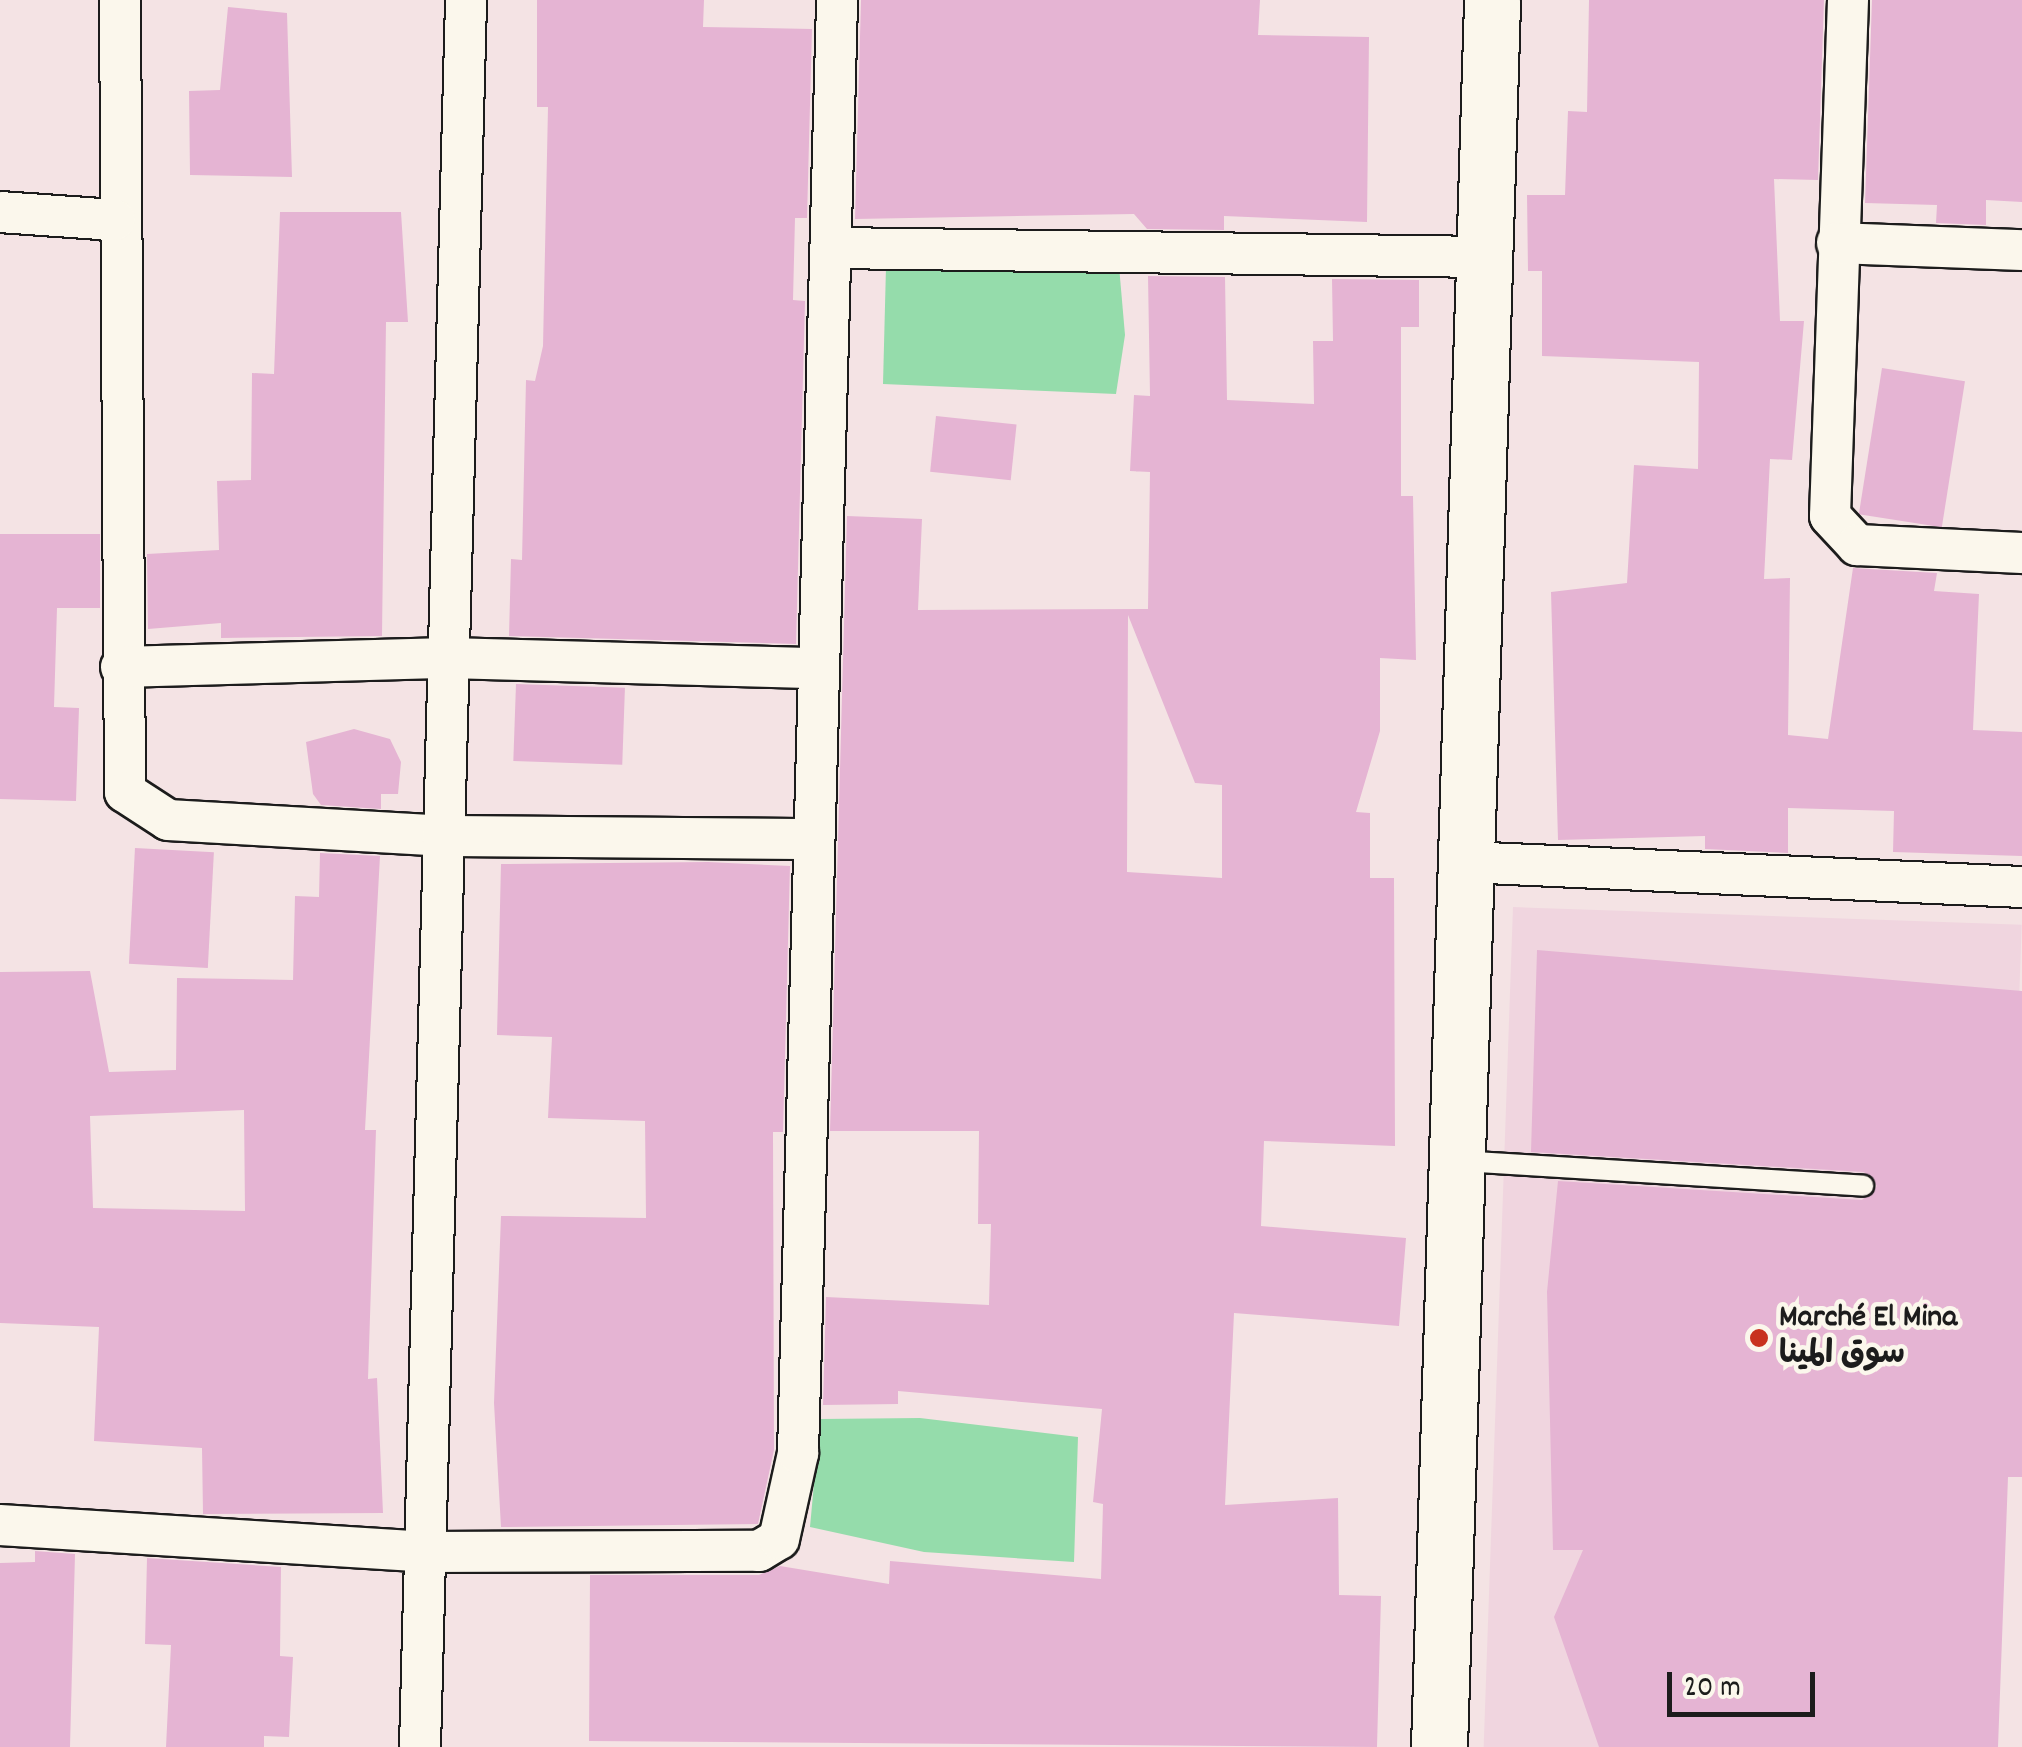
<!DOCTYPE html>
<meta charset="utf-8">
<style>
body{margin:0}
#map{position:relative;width:2022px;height:1747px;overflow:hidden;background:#f4e3e4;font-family:Dekko,"Playpen Sans Arabic",sans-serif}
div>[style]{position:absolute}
.built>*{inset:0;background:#f0d5df;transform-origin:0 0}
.green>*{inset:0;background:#95dcab}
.building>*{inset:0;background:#e5b4d3;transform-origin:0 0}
.roads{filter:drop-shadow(2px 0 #1c1c1c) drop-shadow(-2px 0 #1c1c1c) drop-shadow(0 2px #1c1c1c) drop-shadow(0 -2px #1c1c1c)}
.lane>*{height:20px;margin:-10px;padding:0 10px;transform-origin:10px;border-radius:10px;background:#fbf7ec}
.street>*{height:40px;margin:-20px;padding:0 20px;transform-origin:20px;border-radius:20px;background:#fbf7ec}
.secondary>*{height:55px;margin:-27.5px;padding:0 27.5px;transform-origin:27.5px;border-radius:27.5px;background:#fbf7ec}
.dots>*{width:28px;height:28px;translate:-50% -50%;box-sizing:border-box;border:5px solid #fbf7ec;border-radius:50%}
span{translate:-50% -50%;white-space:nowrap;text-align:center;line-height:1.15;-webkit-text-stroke:9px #fbf7ec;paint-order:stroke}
.poi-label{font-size:32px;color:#1c1c1c;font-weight:700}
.left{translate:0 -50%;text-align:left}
.scale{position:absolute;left:1667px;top:1672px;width:148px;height:45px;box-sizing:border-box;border:5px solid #1c1c1c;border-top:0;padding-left:12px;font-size:30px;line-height:35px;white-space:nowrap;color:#1c1c1c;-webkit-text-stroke:8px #fbf7ec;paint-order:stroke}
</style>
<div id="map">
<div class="built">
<i style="left:1513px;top:907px;width:509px;height:841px;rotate:2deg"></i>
</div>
<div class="green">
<i style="clip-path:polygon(1119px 266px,1125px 335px,1116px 394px,883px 384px,886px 267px)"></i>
<i style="clip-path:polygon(920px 1418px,1078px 1437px,1074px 1562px,924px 1552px,810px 1527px,820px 1419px)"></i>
</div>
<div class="building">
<i style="clip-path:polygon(537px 0,704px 0,703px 27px,812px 29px,807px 218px,795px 218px,793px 300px,805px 301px,796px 644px,509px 636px,511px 559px,522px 560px,526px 380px,535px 381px,543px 346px,548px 107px,537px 107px)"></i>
<i style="clip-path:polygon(861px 0,1260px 0,1258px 35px,1369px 37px,1367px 222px,1224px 216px,1224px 230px,1147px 229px,1134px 214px,855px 219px)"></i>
<i style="clip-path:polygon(1589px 0,1824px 0,1818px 180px,1774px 179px,1780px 321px,1804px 321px,1792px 460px,1770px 459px,1764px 579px,1790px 578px,1788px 735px,1828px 739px,1853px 568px,1937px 573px,1934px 591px,1979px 594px,1973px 730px,2022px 732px,2022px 856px,1893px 852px,1894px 811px,1788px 808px,1788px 853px,1705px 849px,1705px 836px,1558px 840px,1551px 592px,1627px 583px,1634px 465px,1698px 469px,1699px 362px,1542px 356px,1542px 271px,1528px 271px,1527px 195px,1565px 195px,1568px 111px,1587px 112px)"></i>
<i style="clip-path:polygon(1872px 0,2022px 0,2022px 202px,1986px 200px,1986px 225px,1936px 223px,1937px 205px,1865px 203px)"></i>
<i style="clip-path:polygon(228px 7px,287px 13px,292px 177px,190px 175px,189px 91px,220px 90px)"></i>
<i style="clip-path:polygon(280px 212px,401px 212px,408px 322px,386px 322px,382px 636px,221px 638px,221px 623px,148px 629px,147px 554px,219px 550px,217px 481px,251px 480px,252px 373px,274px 374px)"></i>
<i style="clip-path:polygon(evenodd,1148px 276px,1225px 277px,1227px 400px,1314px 404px,1313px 341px,1333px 341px,1332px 279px,1419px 280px,1419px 327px,1401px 327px,1401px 496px,1413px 496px,1416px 660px,1380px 658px,1380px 731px,1356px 812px,1370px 813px,1370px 878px,1394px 878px,1395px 1146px,1264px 1141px,1261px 1226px,1406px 1238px,1399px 1326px,1234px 1313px,1225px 1505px,1338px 1498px,1339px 1595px,1381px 1596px,1377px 1747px,589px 1741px,590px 1575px,759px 1575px,780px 1566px,889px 1584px,890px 1561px,1101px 1579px,1103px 1504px,1093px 1502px,1102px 1409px,898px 1391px,898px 1404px,823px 1405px,826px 1297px,989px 1305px,991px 1224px,978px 1224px,979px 1131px,830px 1131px,847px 516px,922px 519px,918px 610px,1148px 609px,1150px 472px,1130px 471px,1134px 395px,1150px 396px,1148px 276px,1128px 615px,1195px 783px,1222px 785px,1222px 878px,1127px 872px,1128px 615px)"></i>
<i style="left:1882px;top:368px;width:84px;height:148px;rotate:9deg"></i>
<i style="left:936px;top:416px;width:81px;height:56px;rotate:6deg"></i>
<i style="clip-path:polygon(0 534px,100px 534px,100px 608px,57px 608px,54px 707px,79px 708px,76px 801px,0 799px)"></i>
<i style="left:516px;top:684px;width:109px;height:77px;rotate:2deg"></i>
<i style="clip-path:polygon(354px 729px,390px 739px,401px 762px,398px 794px,381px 794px,381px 809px,321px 805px,313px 794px,306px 742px)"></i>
<i style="left:135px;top:848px;width:79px;height:116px;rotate:3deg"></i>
<i style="clip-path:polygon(evenodd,320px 853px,380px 856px,365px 1130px,376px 1130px,368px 1379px,377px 1378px,383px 1513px,203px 1514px,202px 1448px,94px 1441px,99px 1327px,0 1323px,0 972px,90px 971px,109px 1072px,176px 1070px,177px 978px,293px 980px,295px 896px,319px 897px,320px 853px,244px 1110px,245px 1211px,93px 1208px,90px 1116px,244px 1110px)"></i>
<i style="clip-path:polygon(708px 862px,790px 866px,783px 1132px,773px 1132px,774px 1450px,758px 1524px,501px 1527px,494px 1403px,501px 1216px,646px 1218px,645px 1121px,548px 1118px,552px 1037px,497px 1035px,501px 864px)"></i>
<i style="clip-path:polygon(1537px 950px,2022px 991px,2022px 1477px,2008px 1477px,1998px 1747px,1599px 1747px,1554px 1617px,1583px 1550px,1553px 1550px,1547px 1292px,1558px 1181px,1862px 1200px,1877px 1186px,1864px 1172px,1531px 1152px)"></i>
<i style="clip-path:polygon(35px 1551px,75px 1554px,70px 1747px,0 1747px,0 1563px,35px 1562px)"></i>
<i style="clip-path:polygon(147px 1558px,281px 1567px,280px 1656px,293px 1657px,289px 1737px,264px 1736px,264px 1747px,166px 1747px,171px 1645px,145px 1644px)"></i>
</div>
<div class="roads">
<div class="lane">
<i style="left:1460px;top:1161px;width:404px;rotate:3.5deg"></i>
</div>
<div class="street">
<i style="left:120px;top:0;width:792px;rotate:89.64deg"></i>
<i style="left:125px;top:792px;width:51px;rotate:33.1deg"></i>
<i style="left:168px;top:820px;width:275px;rotate:3.3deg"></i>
<i style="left:443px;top:836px;width:365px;rotate:0.5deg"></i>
<i style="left:1848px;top:0;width:516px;rotate:92deg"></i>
<i style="left:1830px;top:516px;width:40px;rotate:47deg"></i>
<i style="left:1857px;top:545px;width:165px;rotate:2.8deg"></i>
<i style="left:0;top:212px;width:115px;rotate:4deg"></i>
<i style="left:1837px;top:243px;width:185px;rotate:2.2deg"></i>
<i style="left:834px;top:248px;width:650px;rotate:0.79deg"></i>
<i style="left:121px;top:667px;width:327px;rotate:-1.6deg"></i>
<i style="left:448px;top:658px;width:369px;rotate:1.6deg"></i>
<i style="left:1465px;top:862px;width:558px;rotate:2.57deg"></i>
<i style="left:0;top:1525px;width:428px;rotate:3.6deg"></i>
<i style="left:427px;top:1552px;width:332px;rotate:-0.2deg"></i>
<i style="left:759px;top:1551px;width:23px;rotate:-31deg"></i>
<i style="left:779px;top:1539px;width:88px;rotate:-77.5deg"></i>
<i style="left:798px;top:1453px;width:1454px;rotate:-88.46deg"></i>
<i style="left:420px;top:1747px;width:1748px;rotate:-88.49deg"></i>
</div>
<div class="secondary">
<i style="left:1439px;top:1747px;width:1748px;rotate:-88.26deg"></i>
</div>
</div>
<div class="dots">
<i style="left:1759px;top:1338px;background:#c8321e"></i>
</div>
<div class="poi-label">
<span class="left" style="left:1779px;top:1338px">Marché El Mina<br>سوق المينا</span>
</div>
<div class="scale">20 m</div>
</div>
